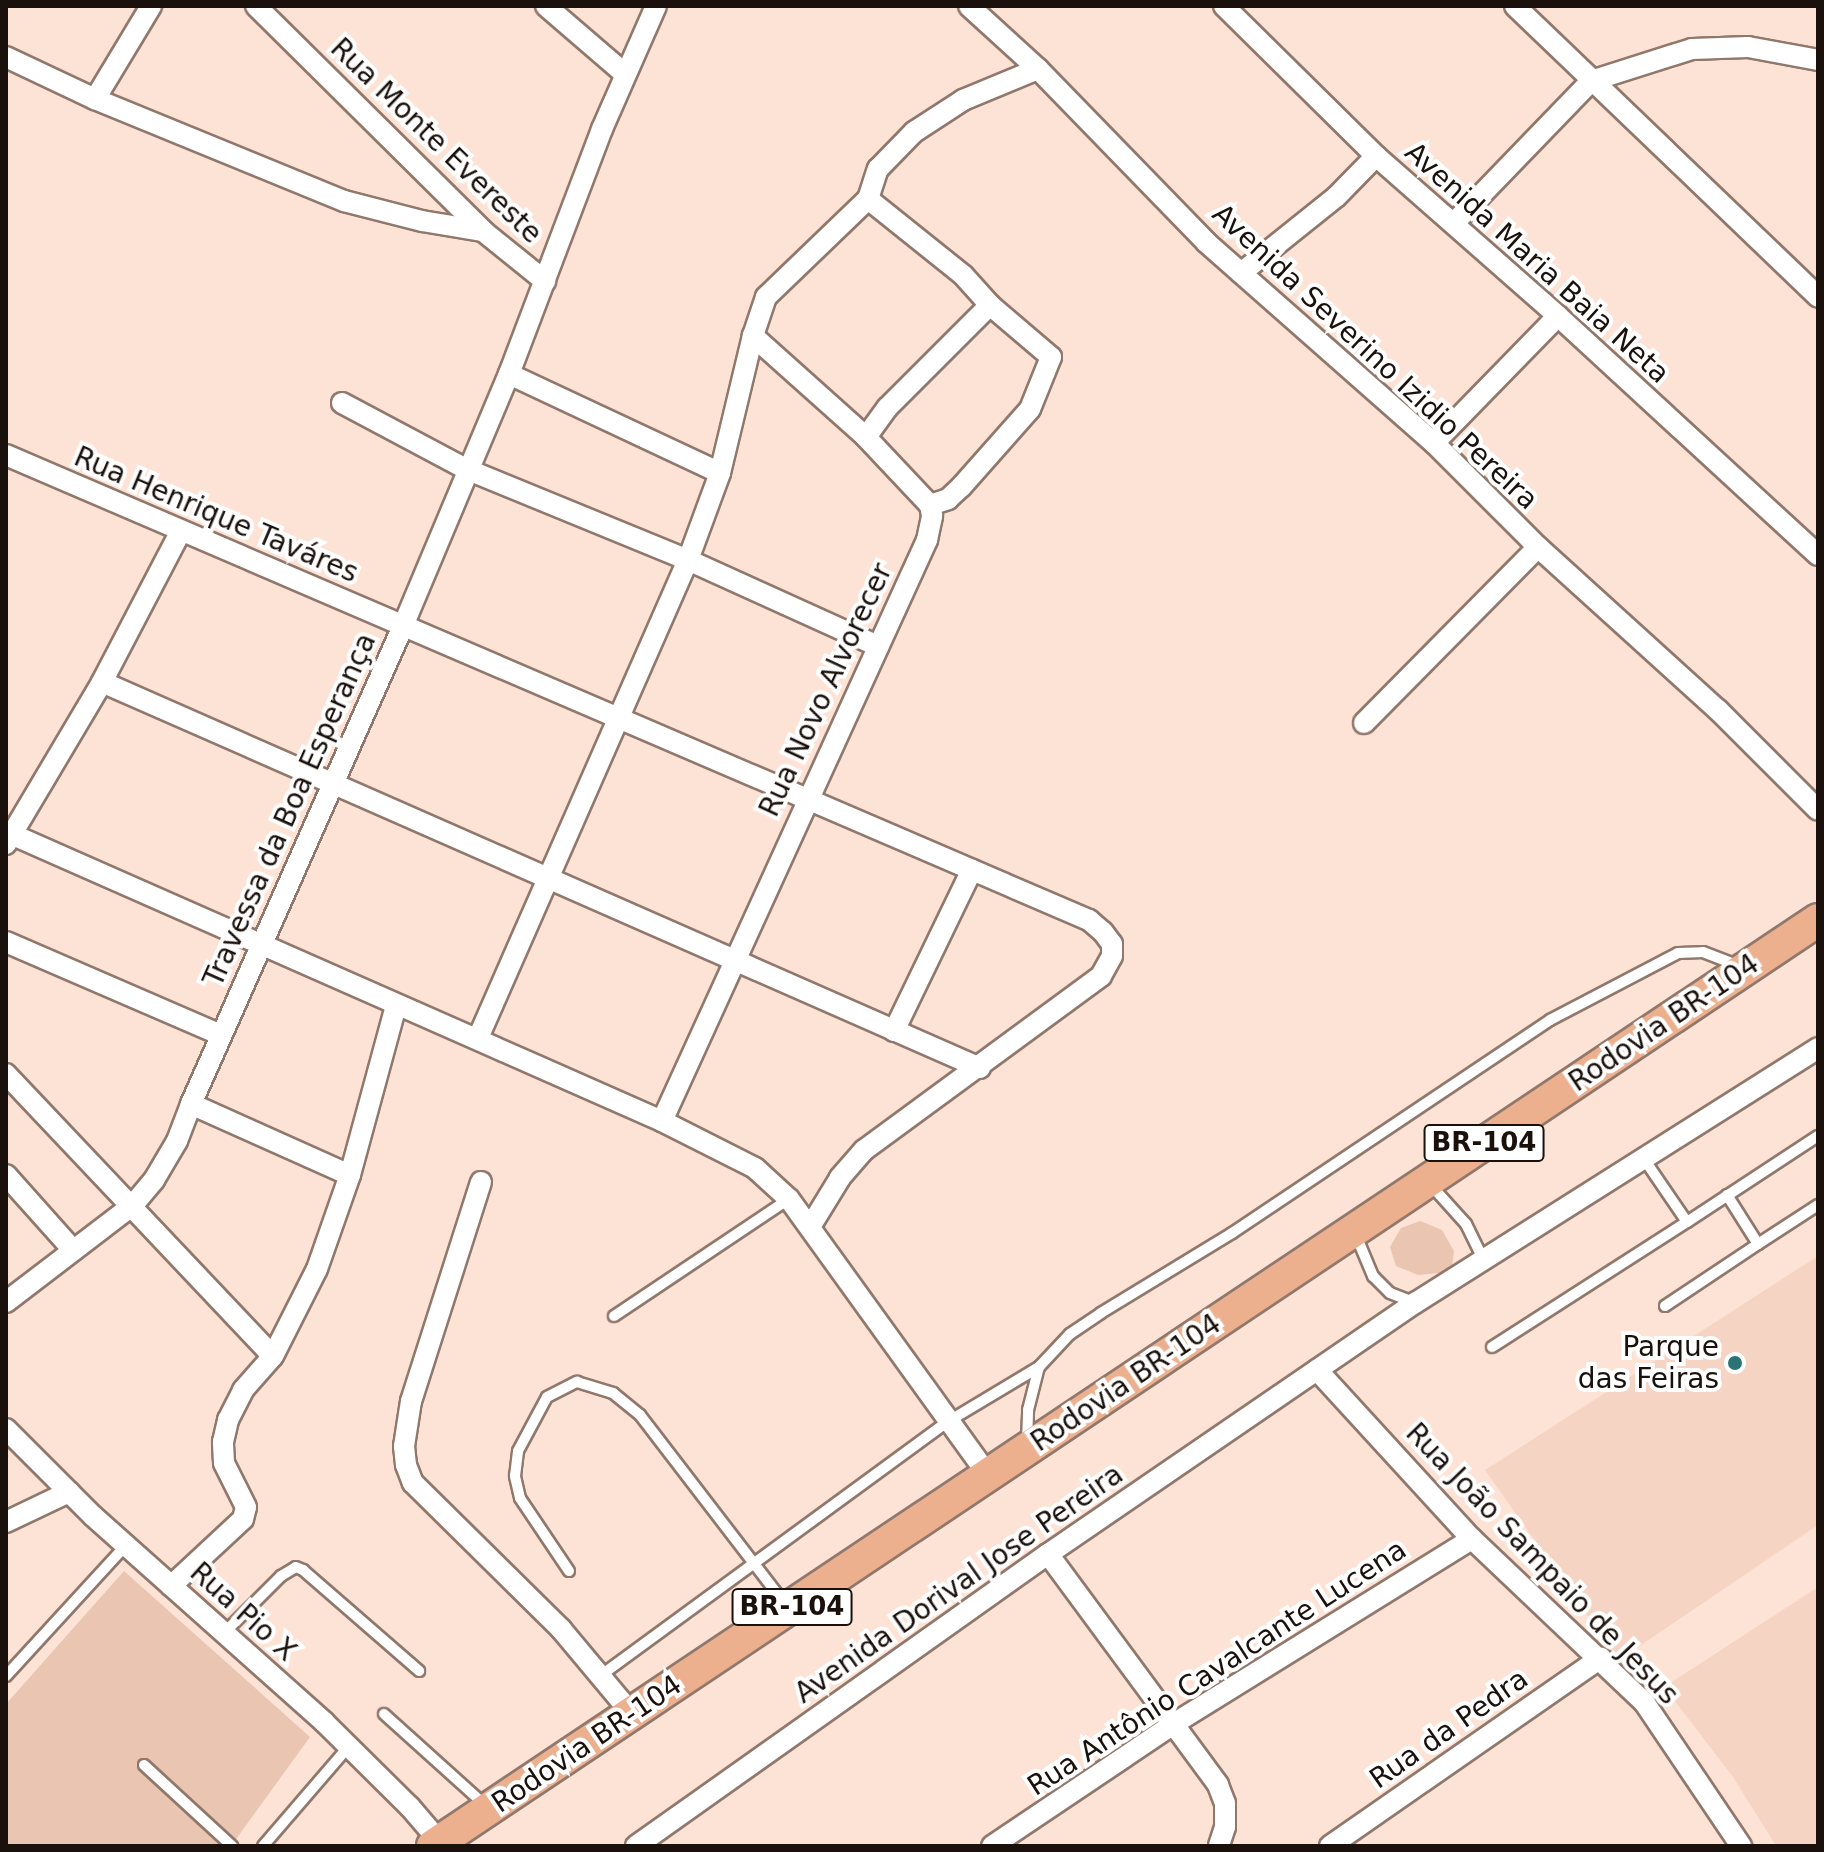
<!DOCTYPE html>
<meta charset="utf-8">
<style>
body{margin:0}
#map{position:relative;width:1824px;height:1852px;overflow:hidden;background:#fde3d5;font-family:"DejaVu Sans",sans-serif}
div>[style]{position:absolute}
.built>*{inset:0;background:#f6d4c3}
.green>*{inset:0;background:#eac5b1}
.roads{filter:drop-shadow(2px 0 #90786c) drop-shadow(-2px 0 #90786c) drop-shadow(0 2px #90786c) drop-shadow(0 -2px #90786c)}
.service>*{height:10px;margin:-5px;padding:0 5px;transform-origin:5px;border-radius:5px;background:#fff}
.minor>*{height:20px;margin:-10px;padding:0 10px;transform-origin:10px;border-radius:10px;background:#fff}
.trunk>*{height:32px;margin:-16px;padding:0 16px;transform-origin:16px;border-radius:16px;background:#ecb08f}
.dots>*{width:22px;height:22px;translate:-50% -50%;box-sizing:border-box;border:4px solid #fff;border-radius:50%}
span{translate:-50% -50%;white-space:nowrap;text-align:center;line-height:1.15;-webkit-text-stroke:8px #fff;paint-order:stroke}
.shield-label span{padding:2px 6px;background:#fff;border:2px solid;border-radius:6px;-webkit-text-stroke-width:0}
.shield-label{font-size:26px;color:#1a110c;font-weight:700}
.street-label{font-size:28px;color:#1a110c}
.poi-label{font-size:28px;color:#1a110c}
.right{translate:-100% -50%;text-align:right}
.frame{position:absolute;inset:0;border:8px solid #1a110c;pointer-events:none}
</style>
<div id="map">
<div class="built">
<i style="clip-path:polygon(1818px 1256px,1818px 1525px,1619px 1660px,1485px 1470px)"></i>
<i style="clip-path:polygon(1818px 1587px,1818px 1846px,1776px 1846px,1733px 1777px,1664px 1687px)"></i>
</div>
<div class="green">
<i style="clip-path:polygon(1420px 1221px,1442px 1230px,1454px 1251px,1452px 1267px,1439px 1273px,1418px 1275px,1396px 1266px,1390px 1247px,1401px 1228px)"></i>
<i style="clip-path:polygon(124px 1571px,310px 1737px,231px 1846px,11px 1846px,6px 1843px,6px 1704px)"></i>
</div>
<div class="roads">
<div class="service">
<i style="left:1644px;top:1159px;width:76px;rotate:55.7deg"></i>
<i style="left:1687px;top:1222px;width:157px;rotate:-33.3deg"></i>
<i style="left:1429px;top:1183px;width:55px;rotate:47.9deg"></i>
<i style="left:1466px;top:1224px;width:39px;rotate:64deg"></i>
<i style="left:1727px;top:1195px;width:58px;rotate:57.7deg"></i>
<i style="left:1758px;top:1244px;width:72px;rotate:-33deg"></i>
<i style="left:1355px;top:1233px;width:47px;rotate:67.3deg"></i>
<i style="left:1373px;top:1276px;width:24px;rotate:45deg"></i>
<i style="left:1390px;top:1293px;width:25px;rotate:21deg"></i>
<i style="left:1665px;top:1306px;width:112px;rotate:-33.7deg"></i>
<i style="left:614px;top:1316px;width:211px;rotate:-33.8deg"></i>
<i style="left:1492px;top:1347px;width:232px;rotate:-32.7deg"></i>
<i style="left:1027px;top:1442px;width:32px;rotate:-88deg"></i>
<i style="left:1028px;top:1410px;width:44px;rotate:-75.7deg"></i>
<i style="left:1039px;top:1367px;width:45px;rotate:-46.8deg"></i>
<i style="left:1070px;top:1334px;width:37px;rotate:-34deg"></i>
<i style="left:1101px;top:1313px;width:153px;rotate:-31.4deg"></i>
<i style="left:1232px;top:1233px;width:383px;rotate:-33.8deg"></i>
<i style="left:1550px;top:1020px;width:144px;rotate:-27.6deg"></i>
<i style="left:1678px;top:953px;width:25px;rotate:-2deg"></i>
<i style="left:1703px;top:952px;width:39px;rotate:21deg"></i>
<i style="left:569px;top:1571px;width:88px;rotate:-123.9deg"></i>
<i style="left:520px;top:1498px;width:23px;rotate:-103deg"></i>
<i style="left:515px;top:1476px;width:25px;rotate:-83deg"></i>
<i style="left:518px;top:1451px;width:61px;rotate:-61.8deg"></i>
<i style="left:547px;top:1397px;width:34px;rotate:-27deg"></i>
<i style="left:577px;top:1382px;width:38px;rotate:17deg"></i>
<i style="left:613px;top:1393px;width:35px;rotate:39deg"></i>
<i style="left:640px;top:1415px;width:238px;rotate:52.5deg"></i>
<i style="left:224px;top:1633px;width:81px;rotate:-45deg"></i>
<i style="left:281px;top:1576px;width:17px;rotate:-31deg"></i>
<i style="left:296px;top:1567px;width:8px;rotate:23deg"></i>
<i style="left:303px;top:1570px;width:154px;rotate:41deg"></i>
<i style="left:6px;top:1676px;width:178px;rotate:-47.5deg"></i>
<i style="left:600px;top:1676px;width:432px;rotate:-36.2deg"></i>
<i style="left:949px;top:1421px;width:105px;rotate:-31deg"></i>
<i style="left:384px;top:1714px;width:136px;rotate:42deg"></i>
<i style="left:144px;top:1765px;width:120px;rotate:42.6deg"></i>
<i style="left:263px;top:1846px;width:132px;rotate:-49.3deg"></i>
</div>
<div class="minor">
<i style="left:256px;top:6px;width:320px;rotate:44.7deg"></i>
<i style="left:483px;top:231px;width:80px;rotate:38.9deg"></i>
<i style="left:546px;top:6px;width:104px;rotate:40.7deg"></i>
<i style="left:969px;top:6px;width:93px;rotate:42.4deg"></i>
<i style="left:1038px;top:69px;width:241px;rotate:45.8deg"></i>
<i style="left:1206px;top:242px;width:304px;rotate:41.4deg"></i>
<i style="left:1434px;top:443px;width:147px;rotate:45deg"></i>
<i style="left:1538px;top:547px;width:243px;rotate:42.2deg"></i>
<i style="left:1718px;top:710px;width:141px;rotate:45deg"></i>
<i style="left:1224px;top:6px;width:214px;rotate:44.6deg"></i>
<i style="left:1376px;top:156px;width:242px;rotate:41.3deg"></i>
<i style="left:1558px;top:316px;width:353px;rotate:42.6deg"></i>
<i style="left:1515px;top:6px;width:420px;rotate:43.8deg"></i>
<i style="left:6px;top:57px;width:98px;rotate:25.3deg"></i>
<i style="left:95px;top:99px;width:269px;rotate:22.3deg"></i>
<i style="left:344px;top:201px;width:81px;rotate:14.4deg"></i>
<i style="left:422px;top:221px;width:62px;rotate:9.3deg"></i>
<i style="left:95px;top:99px;width:109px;rotate:-58.9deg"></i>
<i style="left:1454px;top:223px;width:197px;rotate:-46deg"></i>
<i style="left:1591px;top:81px;width:106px;rotate:-17.6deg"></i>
<i style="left:1692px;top:49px;width:56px;rotate:-2deg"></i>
<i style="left:1748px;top:47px;width:71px;rotate:10.5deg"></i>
<i style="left:1241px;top:273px;width:122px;rotate:-38.7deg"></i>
<i style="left:1336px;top:197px;width:57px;rotate:-45.7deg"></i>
<i style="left:509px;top:374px;width:233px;rotate:25.1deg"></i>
<i style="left:342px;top:403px;width:140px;rotate:28deg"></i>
<i style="left:466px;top:469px;width:240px;rotate:22.3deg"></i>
<i style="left:688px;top:560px;width:209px;rotate:24.4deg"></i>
<i style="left:866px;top:437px;width:36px;rotate:-54deg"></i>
<i style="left:887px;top:408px;width:146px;rotate:-45deg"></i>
<i style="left:990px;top:305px;width:40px;rotate:-132deg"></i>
<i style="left:963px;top:275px;width:122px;rotate:-141.3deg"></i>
<i style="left:1434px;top:443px;width:177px;rotate:-45.7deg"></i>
<i style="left:6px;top:455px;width:1179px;rotate:23.24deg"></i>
<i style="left:1089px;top:920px;width:18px;rotate:41deg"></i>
<i style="left:1103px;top:932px;width:15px;rotate:53deg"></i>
<i style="left:1112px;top:944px;width:12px;rotate:90deg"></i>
<i style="left:1112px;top:956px;width:23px;rotate:119deg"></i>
<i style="left:1101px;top:976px;width:294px;rotate:143.7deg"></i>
<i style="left:864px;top:1150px;width:37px;rotate:131deg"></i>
<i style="left:840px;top:1178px;width:57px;rotate:121.5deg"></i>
<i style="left:930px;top:505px;width:19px;rotate:-18deg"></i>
<i style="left:948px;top:499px;width:18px;rotate:-43deg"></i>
<i style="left:961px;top:487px;width:104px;rotate:-48.5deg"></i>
<i style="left:1030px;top:409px;width:56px;rotate:-68deg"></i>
<i style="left:1051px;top:357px;width:80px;rotate:-139.6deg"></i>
<i style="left:102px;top:682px;width:959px;rotate:23.73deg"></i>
<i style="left:1364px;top:723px;width:247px;rotate:-45.3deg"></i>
<i style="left:11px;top:834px;width:711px;rotate:23.79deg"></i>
<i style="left:662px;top:1121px;width:104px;rotate:26.8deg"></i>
<i style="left:755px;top:1168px;width:46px;rotate:42.4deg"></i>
<i style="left:789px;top:1199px;width:340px;rotate:54.2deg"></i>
<i style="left:6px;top:844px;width:188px;rotate:-59.3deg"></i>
<i style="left:102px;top:682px;width:170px;rotate:-62.4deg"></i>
<i style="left:6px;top:942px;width:234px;rotate:23.4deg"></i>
<i style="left:894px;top:1031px;width:179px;rotate:-64.2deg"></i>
<i style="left:478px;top:1038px;width:522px;rotate:-66.28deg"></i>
<i style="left:688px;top:560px;width:93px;rotate:-69.8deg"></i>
<i style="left:720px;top:473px;width:141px;rotate:-76.5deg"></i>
<i style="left:753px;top:336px;width:41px;rotate:-71.6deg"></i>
<i style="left:766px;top:297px;width:141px;rotate:-43.9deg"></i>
<i style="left:868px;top:199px;width:32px;rotate:-72deg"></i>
<i style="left:878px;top:169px;width:52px;rotate:-45.8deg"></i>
<i style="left:914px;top:132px;width:59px;rotate:-33.1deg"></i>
<i style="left:963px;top:100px;width:81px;rotate:-22.5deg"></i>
<i style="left:6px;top:1074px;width:388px;rotate:46.6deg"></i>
<i style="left:191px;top:1104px;width:174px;rotate:24.1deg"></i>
<i style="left:662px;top:1121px;width:639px;rotate:-65.48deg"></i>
<i style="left:927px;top:540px;width:25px;rotate:-78deg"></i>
<i style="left:932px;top:516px;width:11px;rotate:-100deg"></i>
<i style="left:930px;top:505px;width:93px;rotate:-133.3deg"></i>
<i style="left:866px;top:437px;width:152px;rotate:-138.2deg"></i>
<i style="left:6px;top:1175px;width:101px;rotate:48.2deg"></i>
<i style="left:481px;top:1182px;width:230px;rotate:107.7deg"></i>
<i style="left:411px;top:1401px;width:46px;rotate:98.8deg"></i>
<i style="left:404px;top:1446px;width:19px;rotate:84deg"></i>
<i style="left:406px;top:1465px;width:19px;rotate:69deg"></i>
<i style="left:413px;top:1483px;width:208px;rotate:44.6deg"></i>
<i style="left:561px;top:1629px;width:111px;rotate:50.1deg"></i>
<i style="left:6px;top:1302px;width:160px;rotate:-37.4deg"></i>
<i style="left:133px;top:1205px;width:33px;rotate:-50deg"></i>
<i style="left:154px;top:1180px;width:45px;rotate:-59.5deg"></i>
<i style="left:177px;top:1141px;width:40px;rotate:-69deg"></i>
<i style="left:191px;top:1104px;width:523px;rotate:-66.08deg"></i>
<i style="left:403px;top:626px;width:273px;rotate:-67.2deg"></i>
<i style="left:509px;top:374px;width:262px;rotate:-69.2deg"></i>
<i style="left:602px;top:129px;width:134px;rotate:-66.3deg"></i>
<i style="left:1317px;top:1370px;width:229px;rotate:47.5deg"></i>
<i style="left:1472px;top:1539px;width:237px;rotate:43.5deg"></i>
<i style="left:1644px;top:1702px;width:174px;rotate:56deg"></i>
<i style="left:6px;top:1429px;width:123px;rotate:45deg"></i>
<i style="left:93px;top:1516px;width:310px;rotate:41.7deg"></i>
<i style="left:324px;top:1722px;width:121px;rotate:44.7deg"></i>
<i style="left:410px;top:1807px;width:46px;rotate:49.4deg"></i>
<i style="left:6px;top:1522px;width:70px;rotate:-25.5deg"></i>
<i style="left:1048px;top:1554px;width:287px;rotate:53.6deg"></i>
<i style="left:1218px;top:1785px;width:19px;rotate:69deg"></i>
<i style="left:1225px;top:1803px;width:24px;rotate:90deg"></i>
<i style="left:1225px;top:1827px;width:20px;rotate:108deg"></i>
<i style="left:171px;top:1586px;width:98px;rotate:-42.9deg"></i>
<i style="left:243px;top:1519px;width:12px;rotate:-76deg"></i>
<i style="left:246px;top:1507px;width:49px;rotate:-116.6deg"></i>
<i style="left:224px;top:1463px;width:21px;rotate:-93deg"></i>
<i style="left:223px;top:1442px;width:23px;rotate:-77deg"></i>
<i style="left:228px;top:1420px;width:34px;rotate:-63deg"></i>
<i style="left:243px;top:1390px;width:45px;rotate:-48.6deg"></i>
<i style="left:273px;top:1356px;width:97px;rotate:-63.2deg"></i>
<i style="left:317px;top:1269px;width:100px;rotate:-70.7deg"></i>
<i style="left:350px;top:1175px;width:175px;rotate:-74.8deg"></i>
<i style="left:636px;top:1846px;width:505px;rotate:-35.33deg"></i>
<i style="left:1048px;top:1554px;width:445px;rotate:-34.4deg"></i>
<i style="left:1415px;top:1303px;width:477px;rotate:-32.3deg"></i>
<i style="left:992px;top:1846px;width:220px;rotate:-33.9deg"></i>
<i style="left:1175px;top:1723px;width:349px;rotate:-31.8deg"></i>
<i style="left:1330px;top:1846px;width:330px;rotate:-34.8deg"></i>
</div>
<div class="trunk">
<i style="left:433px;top:1846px;width:1666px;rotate:-33.77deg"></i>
</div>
</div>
<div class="dots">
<i style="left:1735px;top:1363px;background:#297477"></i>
</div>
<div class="shield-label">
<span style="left:1484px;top:1143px">BR-104</span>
<span style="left:792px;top:1607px">BR-104</span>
</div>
<div class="street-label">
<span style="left:436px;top:141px;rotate:44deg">Rua Monte Evereste</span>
<span style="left:1537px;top:263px;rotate:42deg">Avenida Maria Baia Neta</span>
<span style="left:1375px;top:357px;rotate:43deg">Avenida Severino Izidio Pereira</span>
<span style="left:216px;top:515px;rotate:23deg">Rua Henrique Taváres</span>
<span style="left:826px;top:690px;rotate:-65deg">Rua Novo Alvorecer</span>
<span style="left:290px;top:810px;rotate:-66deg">Travessa da Boa Esperança</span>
<span style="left:1664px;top:1023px;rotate:-34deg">Rodovia BR-104</span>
<span style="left:1126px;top:1383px;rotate:-34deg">Rodovia BR-104</span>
<span style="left:1542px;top:1564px;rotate:46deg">Rua João Sampaio de Jesus</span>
<span style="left:959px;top:1584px;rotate:-35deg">Avenida Dorival Jose Pereira</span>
<span style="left:243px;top:1612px;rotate:42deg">Rua Pio X</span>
<span style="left:1217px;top:1668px;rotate:-33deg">Rua Antônio Cavalcante Lucena</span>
<span style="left:1449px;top:1729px;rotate:-35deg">Rua da Pedra</span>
<span style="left:587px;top:1744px;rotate:-34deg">Rodovia BR-104</span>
</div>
<div class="poi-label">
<span class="right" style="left:1719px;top:1363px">Parque<br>das Feiras</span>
</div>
<div class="frame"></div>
</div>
